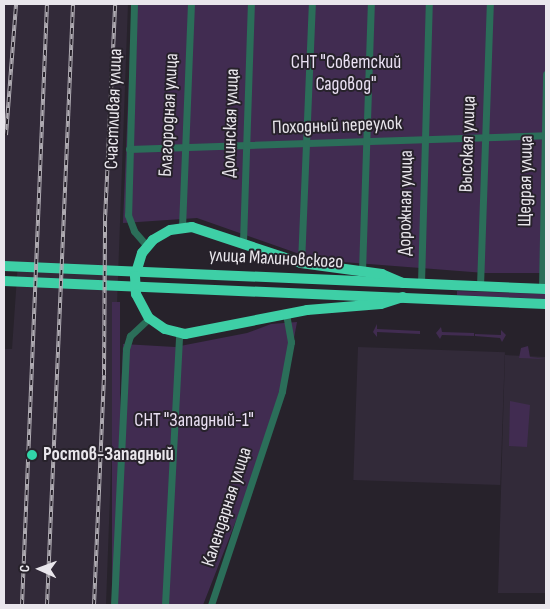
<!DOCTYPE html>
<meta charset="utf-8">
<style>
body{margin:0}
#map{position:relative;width:550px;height:609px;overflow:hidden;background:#27222b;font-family:"Sofia Sans Condensed",sans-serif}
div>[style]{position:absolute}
.built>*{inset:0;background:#322a39;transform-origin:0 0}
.green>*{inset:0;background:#412c51;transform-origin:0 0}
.minor>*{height:7px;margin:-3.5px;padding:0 3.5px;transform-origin:3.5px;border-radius:3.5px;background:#2b6e59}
.highway>*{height:10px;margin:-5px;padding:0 5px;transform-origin:5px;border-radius:5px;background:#3ecfa6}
.rail>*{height:4px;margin-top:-2px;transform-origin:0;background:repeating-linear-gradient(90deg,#27222b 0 5.5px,#afabb2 0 11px);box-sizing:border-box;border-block:1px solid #afabb2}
.dots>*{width:14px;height:14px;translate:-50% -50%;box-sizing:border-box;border:2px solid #27222b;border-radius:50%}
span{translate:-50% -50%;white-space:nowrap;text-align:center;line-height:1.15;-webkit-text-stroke:4px #27222b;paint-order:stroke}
.park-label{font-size:19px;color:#eae0f3}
.street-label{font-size:19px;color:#e9e6ec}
.poi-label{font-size:19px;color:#e9e6ec;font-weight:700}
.left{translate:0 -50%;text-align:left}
.frame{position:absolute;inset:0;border:5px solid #e9e6ec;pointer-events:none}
.north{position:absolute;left:15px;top:544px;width:50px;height:50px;-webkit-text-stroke:4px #27222b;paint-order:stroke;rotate:272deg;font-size:14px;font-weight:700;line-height:20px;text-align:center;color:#e9e6ec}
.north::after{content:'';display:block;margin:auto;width:18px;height:22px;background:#e9e6ec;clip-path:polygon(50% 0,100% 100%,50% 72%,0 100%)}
</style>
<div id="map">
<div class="built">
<i style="clip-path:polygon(4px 4px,128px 4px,106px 605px,4px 605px,4px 349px,12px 349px,18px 262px,4px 262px)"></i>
<i style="left:358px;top:347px;width:147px;height:133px;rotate:2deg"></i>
<i style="clip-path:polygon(505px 355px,546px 357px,546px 593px,498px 593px)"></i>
</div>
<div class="green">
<i style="clip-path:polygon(132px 4px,546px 4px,546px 273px,485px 273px,330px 261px,308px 257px,197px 218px,123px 223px)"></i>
<i style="clip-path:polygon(457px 291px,546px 294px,546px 299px,457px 295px)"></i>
<i style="left:112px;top:302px;width:8px;height:303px"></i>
<i style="clip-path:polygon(297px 322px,282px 403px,203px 605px,112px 605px,123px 344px,175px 347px,247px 333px,271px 324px)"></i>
<i style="clip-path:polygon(377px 324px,377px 329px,420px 331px,420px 334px,377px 332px,377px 337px,373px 332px)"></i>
<i style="clip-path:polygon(441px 327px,442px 332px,474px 333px,474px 336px,442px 335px,440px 339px,436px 333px)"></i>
<i style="clip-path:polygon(501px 330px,506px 335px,502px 342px,500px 338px,475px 336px,475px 334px,501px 335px)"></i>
<i style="clip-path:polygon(528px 346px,530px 357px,546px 359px,519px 358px,521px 348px)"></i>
<i style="clip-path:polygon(510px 401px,530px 405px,527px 447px,509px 446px)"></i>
</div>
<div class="minor">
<i style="left:134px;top:4px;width:211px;rotate:91.6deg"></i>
<i style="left:128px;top:215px;width:17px;rotate:69deg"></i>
<i style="left:134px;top:231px;width:20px;rotate:49deg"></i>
<i style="left:129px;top:149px;width:417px;rotate:-1.9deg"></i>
<i style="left:182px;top:227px;width:223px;rotate:-87.7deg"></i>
<i style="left:243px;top:242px;width:238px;rotate:-88.1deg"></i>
<i style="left:301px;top:263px;width:259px;rotate:-87.6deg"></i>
<i style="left:362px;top:271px;width:267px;rotate:-88.1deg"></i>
<i style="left:421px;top:283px;width:279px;rotate:-88.4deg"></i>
<i style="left:480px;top:286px;width:282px;rotate:-88deg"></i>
<i style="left:542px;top:289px;width:215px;rotate:-88.9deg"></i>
<i style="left:114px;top:605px;width:256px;rotate:-87.3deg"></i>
<i style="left:126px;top:349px;width:14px;rotate:-73deg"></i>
<i style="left:130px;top:336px;width:26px;rotate:-43deg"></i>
<i style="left:165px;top:605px;width:271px;rotate:-87deg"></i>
<i style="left:211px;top:605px;width:225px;rotate:-71.6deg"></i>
<i style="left:282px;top:391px;width:50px;rotate:-79.6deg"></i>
<i style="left:291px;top:342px;width:28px;rotate:-100deg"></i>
</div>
<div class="highway">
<i style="left:4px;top:266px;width:542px;rotate:2.43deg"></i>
<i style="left:4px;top:281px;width:542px;rotate:2.43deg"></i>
<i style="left:403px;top:283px;width:23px;rotate:-157deg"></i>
<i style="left:382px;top:274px;width:82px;rotate:-172.3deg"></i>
<i style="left:301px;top:263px;width:115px;rotate:-161.7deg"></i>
<i style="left:192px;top:227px;width:22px;rotate:172deg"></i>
<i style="left:170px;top:230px;width:20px;rotate:150deg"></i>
<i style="left:153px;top:240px;width:17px;rotate:130deg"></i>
<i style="left:142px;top:253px;width:24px;rotate:107deg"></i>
<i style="left:135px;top:276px;width:18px;rotate:87deg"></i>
<i style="left:136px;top:294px;width:27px;rotate:62deg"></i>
<i style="left:149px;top:318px;width:19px;rotate:35deg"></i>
<i style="left:165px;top:329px;width:21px;rotate:14deg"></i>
<i style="left:185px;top:334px;width:124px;rotate:-11.1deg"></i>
<i style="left:307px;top:310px;width:74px;rotate:-4.6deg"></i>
<i style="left:381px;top:304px;width:23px;rotate:-18deg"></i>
</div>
<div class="rail">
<i style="left:6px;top:135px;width:131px;rotate:-85.6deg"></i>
<i style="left:22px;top:605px;width:602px;rotate:-87.62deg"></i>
<i style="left:47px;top:605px;width:602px;rotate:-87.52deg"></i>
<i style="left:94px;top:605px;width:230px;rotate:-87.5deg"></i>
<i style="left:104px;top:375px;width:155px;rotate:-89.6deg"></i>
<i style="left:105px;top:220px;width:216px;rotate:-87.3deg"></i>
</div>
<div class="dots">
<i style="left:32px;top:455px;background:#31d4a9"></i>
</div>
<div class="park-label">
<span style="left:346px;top:74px">СНТ "Советский<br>Садовод"</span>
<span style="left:194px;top:421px">СНТ "Западный-1"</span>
</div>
<div class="street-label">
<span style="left:114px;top:109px;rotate:-88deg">Счастливая улица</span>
<span style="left:169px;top:115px;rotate:-87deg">Благородная улица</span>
<span style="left:231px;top:123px;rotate:-88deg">Долинская улица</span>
<span style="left:337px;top:126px;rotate:-2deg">Походный переулок</span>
<span style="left:468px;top:144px;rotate:-88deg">Высокая улица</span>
<span style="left:526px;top:181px;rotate:-89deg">Щедрая улица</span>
<span style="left:406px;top:203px;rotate:-89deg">Дорожная улица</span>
<span style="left:276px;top:259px;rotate:3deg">улица Малиновского</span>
<span style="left:227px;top:507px;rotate:-72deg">Календарная улица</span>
</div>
<div class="poi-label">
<span class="left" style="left:43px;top:455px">Ростов-Западный</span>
</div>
<div class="frame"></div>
<div class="north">С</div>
</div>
